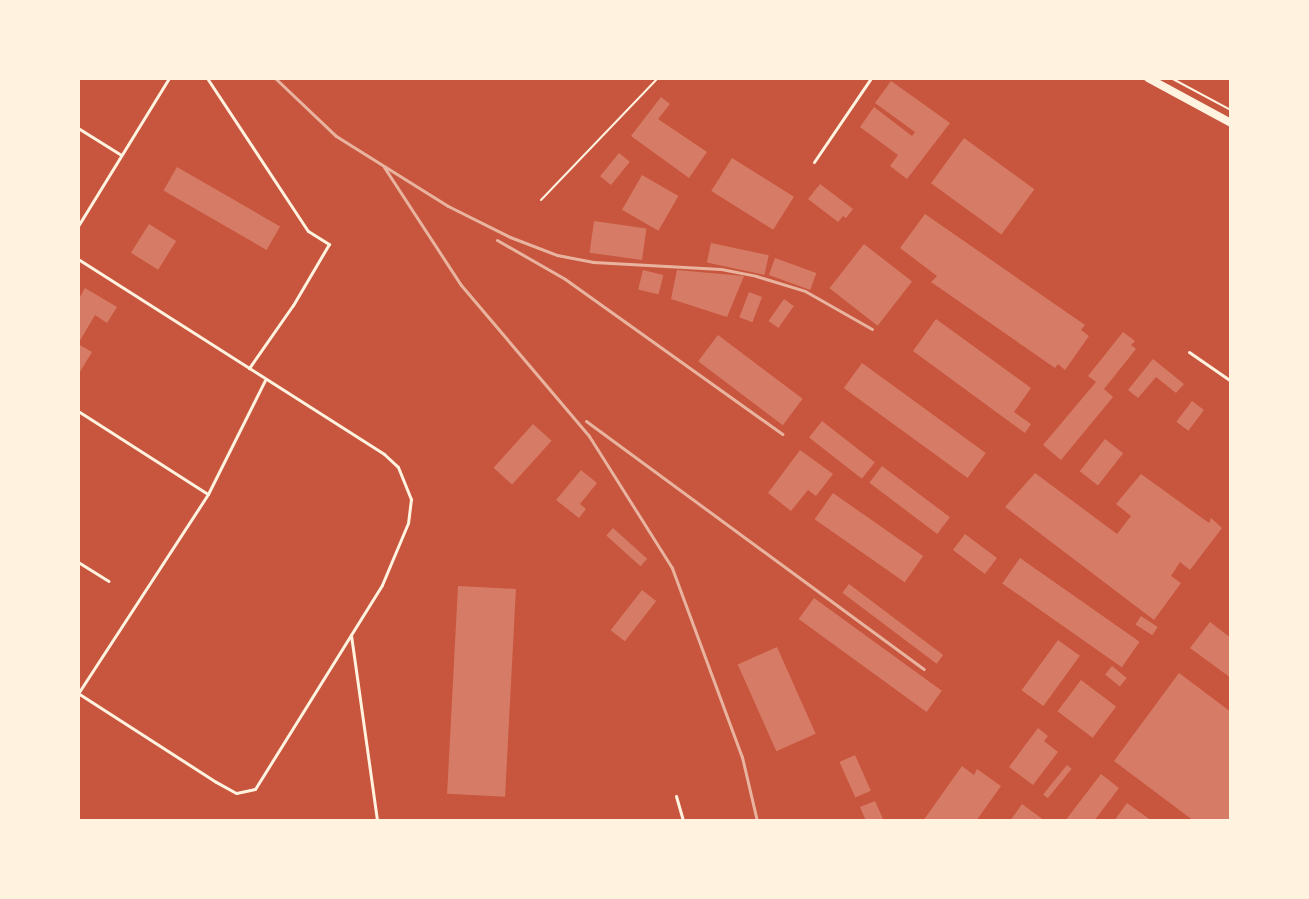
<!DOCTYPE html>
<style>
body{margin:0}
#map{position:relative;width:1309px;height:899px;overflow:hidden;background:#c8553d;font-family:Manrope,sans-serif}
div>[style]{position:absolute}
.building>*{inset:0;background:#d67c66;transform-origin:0 0}
.path>*{height:2px;margin:-1px;padding:0 1px;transform-origin:1px;border-radius:1px;background:#fff3e0}
.service>*{height:3px;margin:-1.5px;padding:0 1.5px;transform-origin:1.5px;border-radius:1.5px;background:#fff3e0}
.tertiary>*{height:8px;margin:-4px;padding:0 4px;transform-origin:4px;border-radius:4px;background:#fff3e0}
.rail>*{height:3px;margin:-1.5px;padding:0 1.5px;transform-origin:1.5px;border-radius:1.5px;background:#e9b49f}
span{translate:-50% -50%;white-space:nowrap;text-align:center;line-height:1.15;-webkit-text-stroke:7px #fff3e0;paint-order:stroke}
.frame{position:absolute;inset:0;border:80px solid #fff3e0;pointer-events:none}
</style>
<div id="map">
<div class="building">
<i style="clip-path:polygon(891px 81px,950px 123px,907px 179px,890px 166px,898px 155px,860px 127px,874px 107px,912px 136px,915px 132px,875px 103px)"></i>
<i style="clip-path:polygon(661px 97px,670px 104px,658px 119px,707px 152px,689px 178px,631px 136px)"></i>
<i style="left:964px;top:138px;width:87px;height:56px;rotate:36deg"></i>
<i style="left:619px;top:153px;width:14px;height:30px;rotate:39deg"></i>
<i style="left:732px;top:158px;width:73px;height:39px;rotate:32deg"></i>
<i style="left:177px;top:167px;width:119px;height:27px;rotate:30deg"></i>
<i style="left:642px;top:175px;width:42px;height:40px;rotate:30deg"></i>
<i style="clip-path:polygon(820px 184px,853px 209px,846px 218px,843px 216px,838px 222px,808px 199px)"></i>
<i style="clip-path:polygon(925px 214px,1085px 325px,1081px 330px,1089px 336px,1065px 370px,1058px 364px,1055px 368px,931px 282px,937px 276px,900px 248px)"></i>
<i style="left:594px;top:221px;width:53px;height:32px;rotate:8deg"></i>
<i style="left:149px;top:224px;width:32px;height:34px;rotate:32deg"></i>
<i style="left:711px;top:243px;width:59px;height:20px;rotate:12deg"></i>
<i style="left:864px;top:244px;width:61px;height:56px;rotate:38deg"></i>
<i style="left:775px;top:258px;width:44px;height:18px;rotate:20deg"></i>
<i style="left:643px;top:270px;width:21px;height:20px;rotate:14deg"></i>
<i style="clip-path:polygon(677px 270px,744px 276px,727px 317px,671px 299px)"></i>
<i style="clip-path:polygon(85px 288px,117px 307px,107px 323px,95px 315px,78px 344px,92px 352px,78px 375px,78px 300px)"></i>
<i style="left:749px;top:292px;width:14px;height:27px;rotate:21deg"></i>
<i style="left:784px;top:299px;width:12px;height:27px;rotate:35deg"></i>
<i style="clip-path:polygon(936px 319px,1031px 388px,1014px 412px,1031px 424px,1025px 433px,913px 351px)"></i>
<i style="clip-path:polygon(1123px 332px,1135px 341px,1131px 345px,1136px 349px,1104px 389px,1113px 397px,1061px 460px,1043px 445px,1096px 382px,1088px 376px)"></i>
<i style="left:718px;top:335px;width:106px;height:33px;rotate:37deg"></i>
<i style="clip-path:polygon(1153px 359px,1184px 384px,1176px 393px,1156px 377px,1138px 398px,1128px 390px)"></i>
<i style="left:862px;top:363px;width:153px;height:31px;rotate:36deg"></i>
<i style="left:1192px;top:401px;width:15px;height:26px;rotate:37deg"></i>
<i style="left:822px;top:421px;width:67px;height:21px;rotate:38deg"></i>
<i style="left:533px;top:424px;width:25px;height:59px;rotate:42deg"></i>
<i style="left:1105px;top:439px;width:23px;height:41px;rotate:38deg"></i>
<i style="clip-path:polygon(800px 450px,833px 474px,816px 496px,808px 490px,791px 511px,768px 493px)"></i>
<i style="left:882px;top:466px;width:85px;height:21px;rotate:37deg"></i>
<i style="clip-path:polygon(581px 470px,597px 483px,580px 504px,586px 509px,579px 518px,556px 500px)"></i>
<i style="clip-path:polygon(1035px 473px,1117px 534px,1131px 516px,1116px 504px,1141px 474px,1209px 523px,1211px 518px,1222px 528px,1190px 570px,1180px 562px,1171px 576px,1181px 583px,1154px 620px,1005px 507px)"></i>
<i style="left:833px;top:493px;width:110px;height:32px;rotate:35deg"></i>
<i style="left:613px;top:528px;width:46px;height:10px;rotate:42deg"></i>
<i style="left:965px;top:534px;width:40px;height:20px;rotate:37deg"></i>
<i style="left:1020px;top:558px;width:146px;height:31px;rotate:35deg"></i>
<i style="left:849px;top:584px;width:118px;height:11px;rotate:37deg"></i>
<i style="left:458px;top:586px;width:58px;height:208px;rotate:3deg"></i>
<i style="left:642px;top:590px;width:18px;height:51px;rotate:38deg"></i>
<i style="left:814px;top:598px;width:158px;height:26px;rotate:36deg"></i>
<i style="left:1141px;top:616px;width:20px;height:10px;rotate:33deg"></i>
<i style="clip-path:polygon(1210px 622px,1231px 638px,1231px 678px,1190px 648px)"></i>
<i style="left:1058px;top:640px;width:27px;height:62px;rotate:36deg"></i>
<i style="left:777px;top:647px;width:95px;height:43px;rotate:66deg"></i>
<i style="left:1112px;top:666px;width:19px;height:11px;rotate:39deg"></i>
<i style="clip-path:polygon(1179px 673px,1231px 712px,1231px 821px,1194px 821px,1114px 761px)"></i>
<i style="left:1081px;top:680px;width:44px;height:39px;rotate:37deg"></i>
<i style="clip-path:polygon(1038px 728px,1048px 736px,1044px 741px,1058px 752px,1033px 785px,1009px 767px)"></i>
<i style="left:855px;top:755px;width:39px;height:17px;rotate:66deg"></i>
<i style="left:1067px;top:765px;width:6px;height:38px;rotate:39deg"></i>
<i style="clip-path:polygon(962px 766px,974px 775px,977px 769px,1001px 786px,976px 821px,923px 821px)"></i>
<i style="clip-path:polygon(1101px 774px,1119px 788px,1094px 821px,1065px 821px)"></i>
<i style="clip-path:polygon(875px 801px,884px 821px,866px 821px,860px 807px)"></i>
<i style="clip-path:polygon(1127px 803px,1152px 821px,1114px 821px)"></i>
<i style="clip-path:polygon(1022px 804px,1045px 821px,1010px 821px)"></i>
</div>
<div class="path">
<i style="left:1171px;top:78px;width:68px;rotate:28.1deg"></i>
<i style="left:541px;top:200px;width:169px;rotate:-46.2deg"></i>
</div>
<div class="service">
<i style="left:207px;top:78px;width:183px;rotate:56.6deg"></i>
<i style="left:308px;top:231px;width:25px;rotate:32deg"></i>
<i style="left:329px;top:244px;width:71px;rotate:120.5deg"></i>
<i style="left:293px;top:305px;width:77px;rotate:124.9deg"></i>
<i style="left:78px;top:128px;width:51px;rotate:32.1deg"></i>
<i style="left:814px;top:162px;width:102px;rotate:-55.8deg"></i>
<i style="left:78px;top:226px;width:174px;rotate:-58.4deg"></i>
<i style="left:78px;top:259px;width:363px;rotate:32.5deg"></i>
<i style="left:384px;top:454px;width:19px;rotate:43deg"></i>
<i style="left:398px;top:467px;width:35px;rotate:68deg"></i>
<i style="left:411px;top:499px;width:24px;rotate:97deg"></i>
<i style="left:408px;top:523px;width:67px;rotate:112.8deg"></i>
<i style="left:382px;top:585px;width:240px;rotate:121.9deg"></i>
<i style="left:255px;top:789px;width:19px;rotate:168deg"></i>
<i style="left:236px;top:793px;width:23px;rotate:-151deg"></i>
<i style="left:216px;top:782px;width:164px;rotate:-147.2deg"></i>
<i style="left:1189px;top:352px;width:51px;rotate:34.6deg"></i>
<i style="left:78px;top:411px;width:154px;rotate:32.6deg"></i>
<i style="left:78px;top:562px;width:36px;rotate:32deg"></i>
<i style="left:351px;top:635px;width:188px;rotate:82deg"></i>
<i style="left:79px;top:692px;width:236px;rotate:-56.9deg"></i>
<i style="left:208px;top:494px;width:127px;rotate:-63.4deg"></i>
<i style="left:676px;top:796px;width:26px;rotate:74deg"></i>
</div>
<div class="tertiary">
<i style="left:1148px;top:78px;width:94px;rotate:28.5deg"></i>
</div>
<div class="rail">
<i style="left:275px;top:78px;width:84px;rotate:43.6deg"></i>
<i style="left:336px;top:136px;width:132px;rotate:32deg"></i>
<i style="left:448px;top:206px;width:69px;rotate:26.6deg"></i>
<i style="left:510px;top:237px;width:50px;rotate:21deg"></i>
<i style="left:557px;top:255px;width:37px;rotate:11deg"></i>
<i style="left:593px;top:262px;width:128px;rotate:3.1deg"></i>
<i style="left:721px;top:269px;width:36px;rotate:11deg"></i>
<i style="left:756px;top:276px;width:51px;rotate:17deg"></i>
<i style="left:805px;top:291px;width:77px;rotate:29.6deg"></i>
<i style="left:384px;top:167px;width:141px;rotate:56.9deg"></i>
<i style="left:461px;top:285px;width:198px;rotate:49.7deg"></i>
<i style="left:589px;top:436px;width:156px;rotate:57.8deg"></i>
<i style="left:672px;top:568px;width:202px;rotate:69.7deg"></i>
<i style="left:742px;top:757px;width:66px;rotate:76.8deg"></i>
<i style="left:497px;top:240px;width:78px;rotate:29.8deg"></i>
<i style="left:565px;top:279px;width:267px;rotate:35.5deg"></i>
<i style="left:586px;top:421px;width:419px;rotate:36.3deg"></i>
</div>
<div class="frame"></div>
</div>
